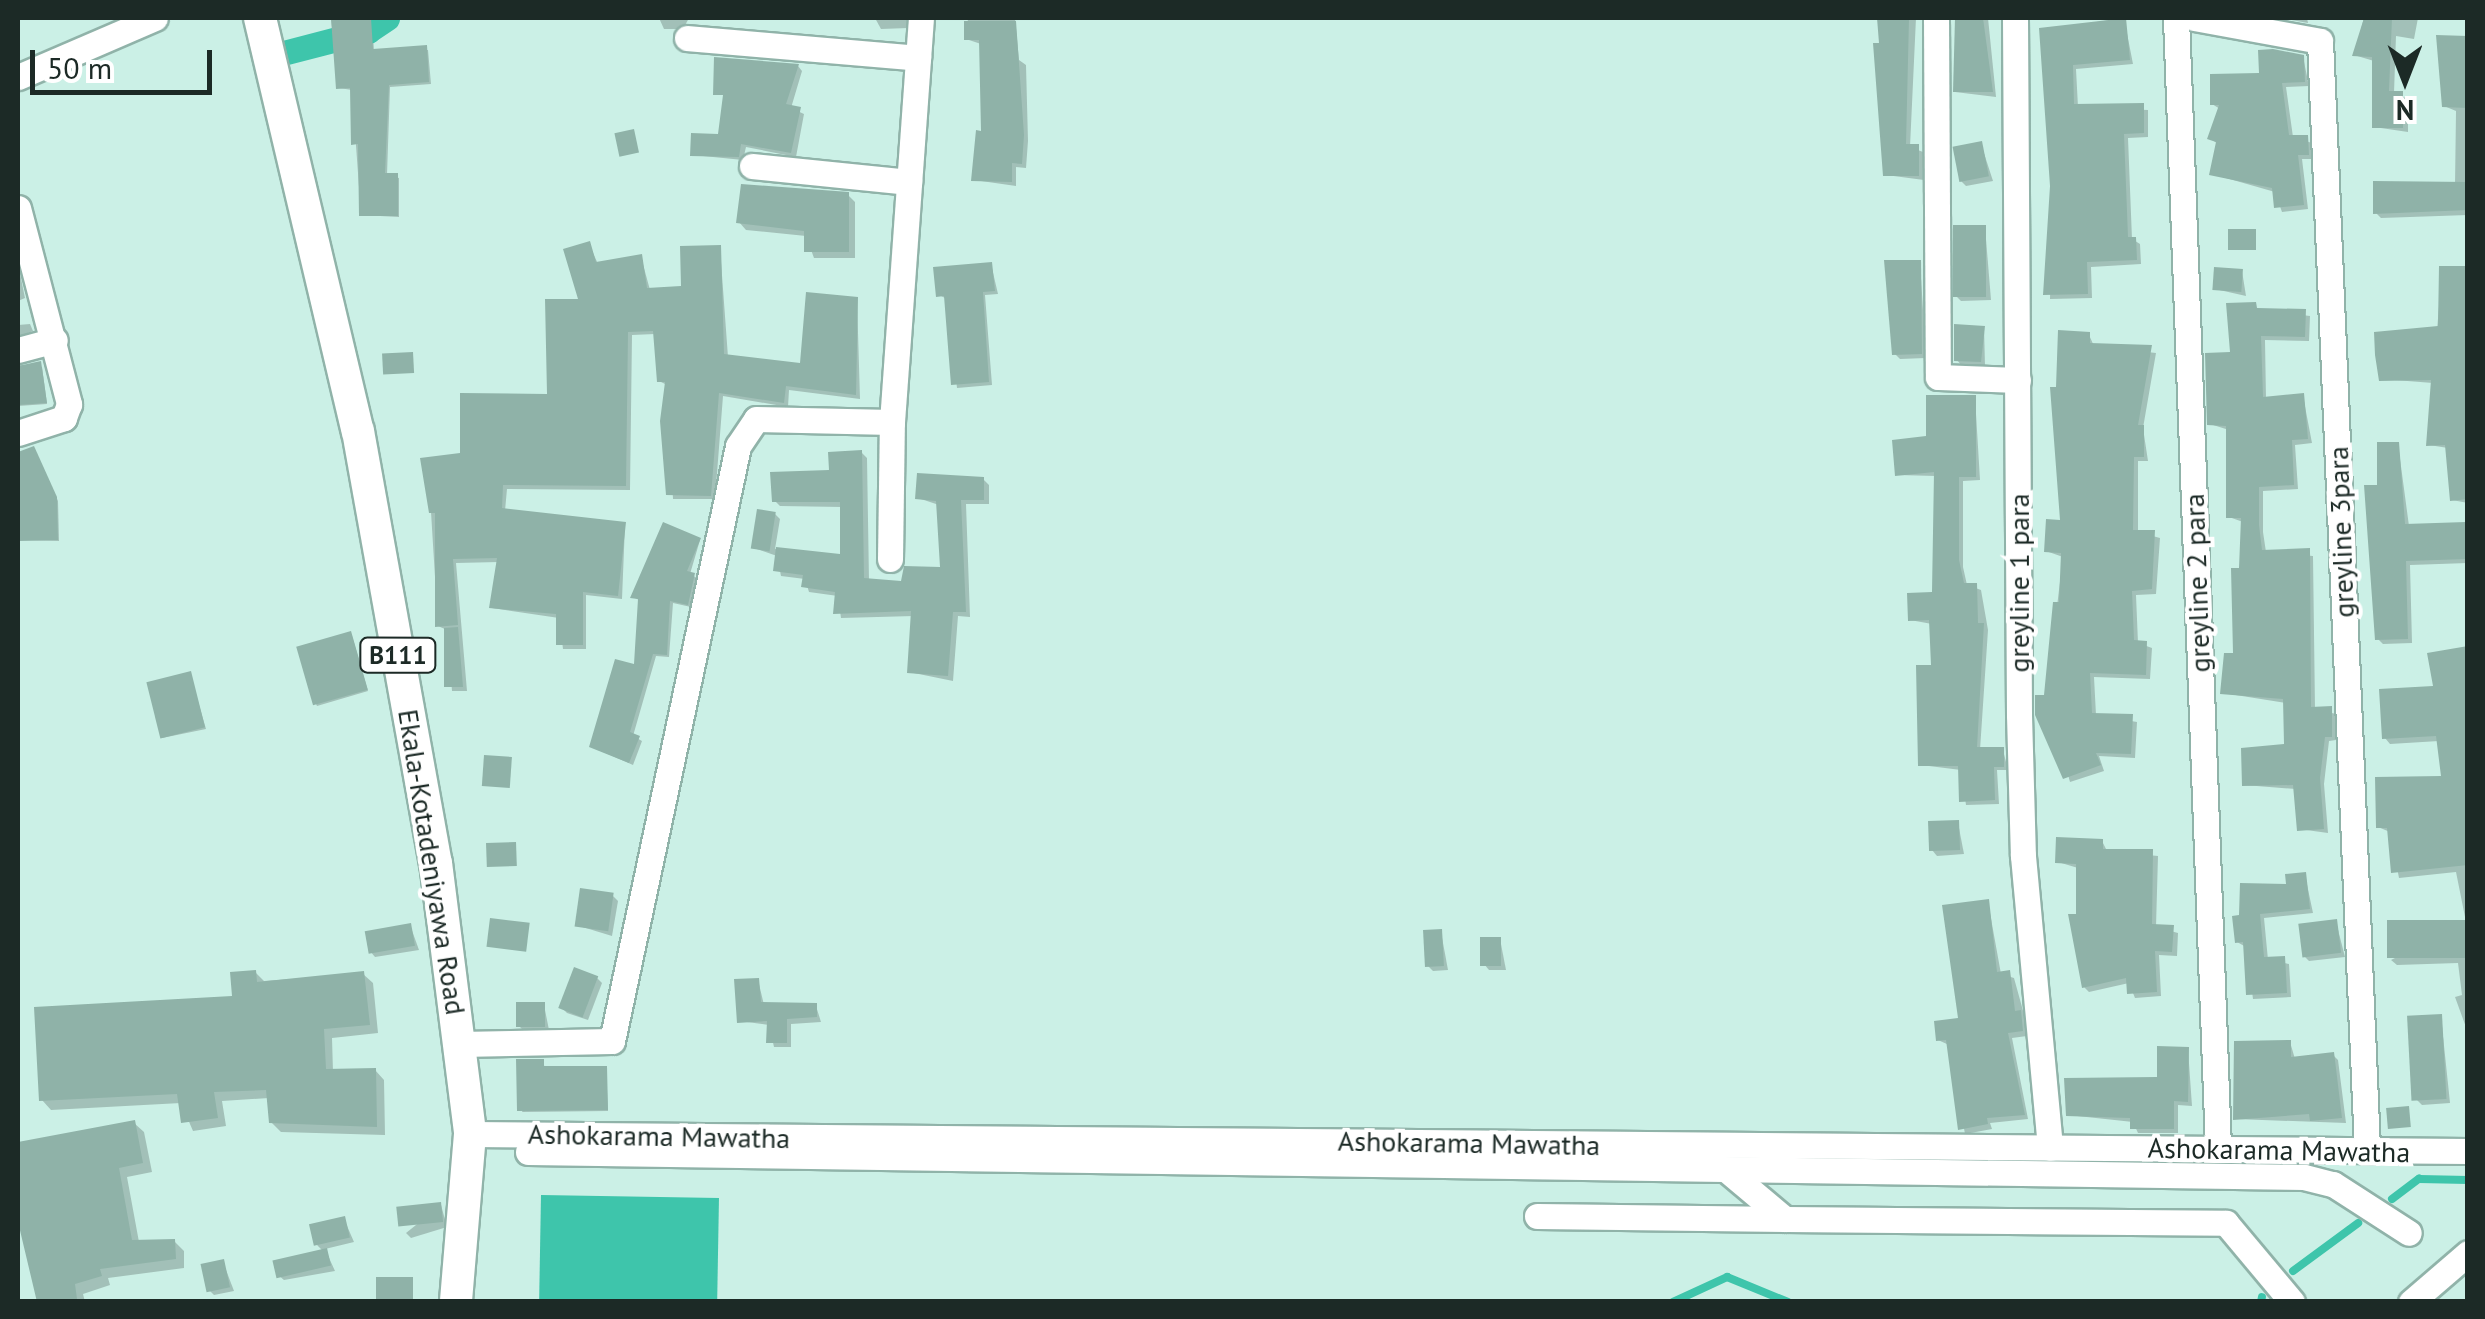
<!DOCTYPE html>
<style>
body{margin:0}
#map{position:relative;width:2485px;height:1319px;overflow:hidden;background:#cbf0e6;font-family:"PT Sans",sans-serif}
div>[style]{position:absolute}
.water>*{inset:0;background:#3ec5ab;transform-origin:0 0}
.shadow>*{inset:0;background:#0003}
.stream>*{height:8px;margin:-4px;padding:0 4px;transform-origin:4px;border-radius:4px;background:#3ec5ab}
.canal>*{height:25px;margin:-12.5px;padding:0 12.5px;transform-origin:12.5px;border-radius:12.5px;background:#3ec5ab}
.building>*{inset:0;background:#8fb2a8;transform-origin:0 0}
.roads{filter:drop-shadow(2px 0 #90b3a9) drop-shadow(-2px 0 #90b3a9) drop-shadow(0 2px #90b3a9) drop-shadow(0 -2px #90b3a9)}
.minor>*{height:25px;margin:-12.5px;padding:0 12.5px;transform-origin:12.5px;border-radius:12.5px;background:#fff}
.major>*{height:32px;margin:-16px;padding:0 16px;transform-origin:16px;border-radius:16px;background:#fff}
span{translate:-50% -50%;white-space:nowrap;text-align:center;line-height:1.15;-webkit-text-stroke:8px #fff;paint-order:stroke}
.shield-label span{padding:2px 8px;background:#fff;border:2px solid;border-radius:8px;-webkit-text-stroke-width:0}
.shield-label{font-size:25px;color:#1c2a26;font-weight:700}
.street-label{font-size:28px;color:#1c2a26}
.frame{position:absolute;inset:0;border:20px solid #1c2a26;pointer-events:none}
.north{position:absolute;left:2355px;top:30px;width:100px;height:100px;-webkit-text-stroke:8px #fff;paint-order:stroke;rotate:180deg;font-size:28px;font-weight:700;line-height:40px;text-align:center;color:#1c2a26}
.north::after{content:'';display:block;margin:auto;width:35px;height:45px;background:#1c2a26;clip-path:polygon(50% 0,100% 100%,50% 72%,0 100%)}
.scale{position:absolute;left:30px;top:50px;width:182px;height:45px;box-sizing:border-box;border:5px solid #1c2a26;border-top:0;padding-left:12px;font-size:30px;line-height:35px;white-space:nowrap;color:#1c2a26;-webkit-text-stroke:8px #fff;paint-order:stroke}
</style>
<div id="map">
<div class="water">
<i style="left:541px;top:1195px;width:178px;height:106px;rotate:1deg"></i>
</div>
<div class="shadow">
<i style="clip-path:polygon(331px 18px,372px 18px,374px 51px,428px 50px,431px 84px,390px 87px,387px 175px,399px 178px,399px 217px,361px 215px,352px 90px,339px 88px)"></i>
<i style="clip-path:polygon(659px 18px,689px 18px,683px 29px,664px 29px)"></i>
<i style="clip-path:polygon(875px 18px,909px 18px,908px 28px,881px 29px)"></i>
<i style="clip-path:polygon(968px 18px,1015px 18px,1019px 60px,1026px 65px,1028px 141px,1026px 168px,1016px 167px,1016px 186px,974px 180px,984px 134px,981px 44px,966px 39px)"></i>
<i style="clip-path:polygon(1880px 18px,1916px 18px,1910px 147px,1923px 152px,1924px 180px,1886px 175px)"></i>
<i style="clip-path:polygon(1957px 18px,1988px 18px,1996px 97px,1955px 92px)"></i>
<i style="clip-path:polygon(2124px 18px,2133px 64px,2076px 69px,2078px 107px,2148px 110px,2148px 137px,2128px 138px,2132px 239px,2140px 244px,2141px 264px,2091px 267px,2092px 298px,2050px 299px,2053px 186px,2042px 30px)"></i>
<i style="clip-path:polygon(2280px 18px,2322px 18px,2307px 18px,2308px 23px)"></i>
<i style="clip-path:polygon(2364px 18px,2418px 18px,2414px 39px,2396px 36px,2394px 93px,2408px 99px,2408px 132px,2374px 127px,2374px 61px,2354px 55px)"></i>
<i style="clip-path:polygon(2468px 38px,2468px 215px,2381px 218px,2376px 213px,2455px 185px,2456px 111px,2444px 106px)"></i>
<i style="clip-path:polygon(2303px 57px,2309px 86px,2286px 87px,2293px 137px,2312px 143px,2312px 159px,2302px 159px,2308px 209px,2282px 212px,2275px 192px,2212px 174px,2218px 144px,2210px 138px,2220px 109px,2212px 104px)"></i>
<i style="clip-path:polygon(798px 66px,802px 71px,791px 108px,804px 114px,796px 157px,746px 147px,743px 160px,693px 155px)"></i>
<i style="clip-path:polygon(1981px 144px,1993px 181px,1966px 186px,1961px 181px)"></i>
<i style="clip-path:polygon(848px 195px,855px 202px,855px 258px,814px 258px,806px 236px,746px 230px,739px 222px)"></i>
<i style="clip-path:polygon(1985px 227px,1991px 300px,1961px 301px,1956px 296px)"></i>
<i style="clip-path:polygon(589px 244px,598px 264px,641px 257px,650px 290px,684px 288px,720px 248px,728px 357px,802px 366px,857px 299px,860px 399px,789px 390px,788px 407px,723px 396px,715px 499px,673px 499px,667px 385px,659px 381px,655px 334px,632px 335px,630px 490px,507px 489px,505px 511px,625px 525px,622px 599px,586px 595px,586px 649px,563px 649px,559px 618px,492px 608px,499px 562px,456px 563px,467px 691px,452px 691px,447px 630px,438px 626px,431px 512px,462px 456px,549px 396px,582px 301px)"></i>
<i style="clip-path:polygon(1920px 262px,1926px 358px,1900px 359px,1895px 354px)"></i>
<i style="clip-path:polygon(18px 264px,25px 298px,18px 301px)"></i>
<i style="clip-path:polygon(991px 264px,998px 294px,985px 295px,992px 385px,957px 388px,947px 299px,939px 295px)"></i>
<i style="clip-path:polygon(2442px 268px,2468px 269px,2468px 503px,2452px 500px,2448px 448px,2429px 445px,2433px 383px,2382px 379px,2437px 331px)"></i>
<i style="clip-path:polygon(2242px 271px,2246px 296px,2215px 289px)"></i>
<i style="clip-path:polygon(2229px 306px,2310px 316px,2309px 341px,2265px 340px,2266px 399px,2303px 396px,2312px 443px,2295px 445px,2298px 489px,2263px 491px,2263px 532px,2266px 552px,2313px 556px,2315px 709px,2336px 714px,2336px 740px,2329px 741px,2324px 784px,2328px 833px,2299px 829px,2296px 789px,2244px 785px,2287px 746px,2286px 703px,2223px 693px,2235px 656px,2243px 522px,2229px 517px,2229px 430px,2210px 424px,2233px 354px)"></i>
<i style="clip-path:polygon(18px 325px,30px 324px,33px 331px,18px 337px)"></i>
<i style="clip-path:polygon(1984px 328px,1985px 366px,1962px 366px,1957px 360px)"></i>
<i style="clip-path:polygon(2089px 335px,2094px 346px,2156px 353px,2143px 428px,2148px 461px,2138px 461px,2138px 532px,2160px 538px,2156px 594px,2136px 595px,2138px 643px,2152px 648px,2150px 679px,2094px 677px,2096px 715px,2137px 722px,2135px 758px,2099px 756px,2104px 771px,2070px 782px,2046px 697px,2063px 557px,2046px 551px,2063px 523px,2058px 389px)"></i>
<i style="clip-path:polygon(18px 365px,42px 367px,47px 404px,18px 406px)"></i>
<i style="clip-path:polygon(1975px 397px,1980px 480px,1963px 481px,1963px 567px,1967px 585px,1981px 590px,1988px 630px,1980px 750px,2003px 750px,2008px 770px,1997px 770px,1999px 804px,1966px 805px,1961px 770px,1921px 765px,1934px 667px,1932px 624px,1910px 620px,1935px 594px,1936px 476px,1898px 475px)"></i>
<i style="clip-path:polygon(2398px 444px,2409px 526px,2465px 525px,2468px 563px,2410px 565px,2412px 643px,2383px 644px,2378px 639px,2380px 488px)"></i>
<i style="clip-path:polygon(33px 449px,58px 501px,59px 541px,18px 540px,18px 455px)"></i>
<i style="clip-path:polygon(861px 452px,867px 458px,869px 581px,903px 584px,942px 569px,939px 505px,918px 498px,983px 479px,989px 485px,989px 504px,966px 504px,970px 617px,958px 616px,953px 681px,909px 672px,914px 616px,841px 618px,838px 596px,809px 592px,805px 579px,781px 576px,777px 556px,754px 548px,775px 514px,780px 519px,775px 549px,842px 557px,842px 507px,780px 506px,774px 500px)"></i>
<i style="clip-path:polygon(700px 540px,690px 574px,697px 578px,691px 607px,673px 603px,669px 657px,656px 656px,633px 736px,642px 741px,633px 765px,592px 747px,636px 667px,641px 601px,633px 597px)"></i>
<i style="clip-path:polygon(352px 636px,368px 691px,317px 706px,316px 704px)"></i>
<i style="clip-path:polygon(2468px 649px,2468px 1030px,2467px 1030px,2455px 997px,2462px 995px,2458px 963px,2397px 965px,2391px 960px,2466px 922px,2456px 872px,2399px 878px,2390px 832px,2378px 827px,2444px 778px,2439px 741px,2390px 744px,2385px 738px)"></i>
<i style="clip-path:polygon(190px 674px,206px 729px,162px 738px,160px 736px)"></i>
<i style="clip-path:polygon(1958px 823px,1964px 854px,1937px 856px,1932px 850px)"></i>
<i style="clip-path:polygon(2102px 841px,2107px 851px,2158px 856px,2156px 927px,2178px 933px,2177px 956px,2159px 955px,2161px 996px,2135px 998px,2129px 983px,2089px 992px,2084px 987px,2078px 868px,2058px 862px)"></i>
<i style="clip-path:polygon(2305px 875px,2313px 913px,2264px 918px,2268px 960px,2289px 964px,2291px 997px,2253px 999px,2246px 947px,2237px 942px,2241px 917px)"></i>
<i style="clip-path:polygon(613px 896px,618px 901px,612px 936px,576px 925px)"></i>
<i style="clip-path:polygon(1988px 902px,2001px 974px,2014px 978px,2025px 1018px,2027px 1036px,2012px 1038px,2028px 1119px,1990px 1123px,1992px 1129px,1965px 1134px,1949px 1045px,1938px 1040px,1961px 1020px)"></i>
<i style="clip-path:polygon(2336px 922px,2345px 957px,2309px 961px,2304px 956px)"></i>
<i style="clip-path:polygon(410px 925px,419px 950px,375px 957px,370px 951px)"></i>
<i style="clip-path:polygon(1441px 932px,1448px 970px,1433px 971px,1428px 966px)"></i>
<i style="clip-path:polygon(1500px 939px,1506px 970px,1489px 970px,1484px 964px)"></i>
<i style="clip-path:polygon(255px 972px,264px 981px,363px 974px,373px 983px,378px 1033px,332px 1038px,333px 1072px,375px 1070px,384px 1080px,385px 1135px,281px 1132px,271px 1122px,269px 1098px,222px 1101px,226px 1126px,193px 1131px,181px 1103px,51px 1110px,42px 1100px,235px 999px)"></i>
<i style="clip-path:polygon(597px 978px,602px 983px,588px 1020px,567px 1013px,562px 1008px)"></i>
<i style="clip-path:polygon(758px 980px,764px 1005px,816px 1006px,821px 1022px,791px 1024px,791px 1047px,774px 1047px,769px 1025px,739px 1021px)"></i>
<i style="clip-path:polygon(544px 1005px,549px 1030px,524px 1031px,519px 1026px)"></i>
<i style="clip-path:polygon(2441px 1017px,2450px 1103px,2422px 1105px,2417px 1100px)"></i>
<i style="clip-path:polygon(2290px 1042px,2295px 1059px,2333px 1055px,2338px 1060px,2346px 1123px,2236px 1119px)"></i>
<i style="clip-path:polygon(2188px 1049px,2192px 1106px,2178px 1105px,2178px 1133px,2138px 1133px,2133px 1122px,2068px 1115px,2159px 1079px)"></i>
<i style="clip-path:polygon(543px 1061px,545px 1069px,606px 1068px,608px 1111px,522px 1112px)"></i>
<i style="clip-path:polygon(134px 1123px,144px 1132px,152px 1172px,127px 1177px,139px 1242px,174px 1241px,184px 1251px,184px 1268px,108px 1278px,110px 1285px,83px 1294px,85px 1302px,39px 1302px,18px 1199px,18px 1144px)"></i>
<i style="clip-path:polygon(441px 1205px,447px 1227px,411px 1238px,406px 1233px)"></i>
<i style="clip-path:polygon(344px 1219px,354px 1242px,325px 1249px,335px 1271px,284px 1280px,278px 1275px,323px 1251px,317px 1245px)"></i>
<i style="clip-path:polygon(223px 1262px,234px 1291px,214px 1295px,209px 1290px)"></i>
</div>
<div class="stream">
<i style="left:2392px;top:1199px;width:34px;rotate:-37deg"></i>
<i style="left:2419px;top:1179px;width:49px;rotate:1.2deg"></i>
<i style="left:2293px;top:1271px;width:81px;rotate:-36.4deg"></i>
<i style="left:1673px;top:1302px;width:60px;rotate:-24.8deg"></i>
<i style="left:1727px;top:1277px;width:66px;rotate:22.3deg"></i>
<i style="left:2261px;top:1302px;width:5px;rotate:-79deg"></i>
</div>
<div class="canal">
<i style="left:287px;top:52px;width:84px;rotate:-14.5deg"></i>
<i style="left:368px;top:31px;width:23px;rotate:-34deg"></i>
</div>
<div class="building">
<i style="clip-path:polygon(331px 18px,371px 18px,373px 49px,427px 45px,429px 82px,389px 85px,385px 173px,398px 173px,398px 216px,359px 216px,358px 144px,351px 145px,350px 88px,336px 89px)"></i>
<i style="clip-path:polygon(1877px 18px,1909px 18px,1906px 144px,1919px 144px,1919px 176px,1883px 176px,1873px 43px,1879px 43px)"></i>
<i style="clip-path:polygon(1955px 18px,1983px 18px,1993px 92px,1953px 92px)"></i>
<i style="clip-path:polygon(2126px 18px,2130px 60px,2073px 65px,2074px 104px,2144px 103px,2144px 133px,2124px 134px,2128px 237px,2136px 237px,2137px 260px,2087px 262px,2088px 294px,2043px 295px,2050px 186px,2039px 28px)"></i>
<i style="clip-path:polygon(2364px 18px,2392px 18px,2389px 91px,2403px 91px,2403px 128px,2372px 128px,2372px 57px,2352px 56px)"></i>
<i style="clip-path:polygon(964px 21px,1016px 21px,1024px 135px,1022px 164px,1012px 163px,1012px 182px,971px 181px,976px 130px,981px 131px,979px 40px,964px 40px)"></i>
<i style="clip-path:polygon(2436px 35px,2468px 36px,2468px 108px,2442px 107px)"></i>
<i style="clip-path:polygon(2273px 49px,2304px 55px,2305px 82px,2282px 83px,2289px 135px,2308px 135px,2309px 155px,2298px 155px,2304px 205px,2274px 208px,2272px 188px,2209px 175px,2216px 142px,2207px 139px,2219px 105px,2210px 105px,2210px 74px,2259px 73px,2258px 50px)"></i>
<i style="clip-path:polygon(714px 57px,799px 64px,786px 104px,801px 107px,791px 153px,741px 144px,739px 157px,690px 156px,691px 133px,718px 134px,723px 95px,713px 95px)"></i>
<i style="left:634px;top:129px;width:24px;height:20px;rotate:78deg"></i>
<i style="left:1982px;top:141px;width:36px;height:30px;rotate:79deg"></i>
<i style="clip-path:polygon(2373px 181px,2468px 182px,2468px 210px,2373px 214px)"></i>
<i style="clip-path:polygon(741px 184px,849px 192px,849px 252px,804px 252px,804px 231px,736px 223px)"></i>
<i style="left:1953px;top:225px;width:33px;height:72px"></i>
<i style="left:2228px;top:229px;width:28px;height:21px"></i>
<i style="clip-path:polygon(590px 241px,596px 262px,642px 254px,647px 288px,681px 286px,680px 246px,721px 245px,724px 354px,800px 363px,806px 292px,858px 297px,856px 395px,786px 386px,784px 403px,719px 393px,711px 496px,666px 495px,660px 421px,665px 382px,657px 382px,653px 331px,628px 332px,626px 486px,503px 485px,502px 508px,626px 522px,618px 596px,583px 592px,583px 645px,556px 645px,556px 614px,489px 608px,497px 558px,453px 559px,458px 625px,435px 627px,435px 513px,429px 513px,420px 458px,460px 453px,460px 393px,547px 394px,545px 299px,578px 299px,563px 249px)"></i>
<i style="clip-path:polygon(1884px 260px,1921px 260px,1922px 354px,1892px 355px)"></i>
<i style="clip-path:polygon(992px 262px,995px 291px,983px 292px,989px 382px,951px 385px,944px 296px,936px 297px,933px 267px)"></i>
<i style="clip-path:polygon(2439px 266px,2468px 266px,2468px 499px,2450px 501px,2445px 445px,2426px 446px,2431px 380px,2379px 381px,2375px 355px,2374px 332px,2438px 326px)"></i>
<i style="left:2214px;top:267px;width:29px;height:23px;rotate:4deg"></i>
<i style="clip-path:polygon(2256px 302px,2257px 308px,2306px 309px,2305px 337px,2261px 336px,2263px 397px,2304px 393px,2308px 439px,2292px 440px,2294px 485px,2259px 487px,2259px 525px,2262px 550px,2310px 548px,2311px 707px,2332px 706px,2332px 737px,2325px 737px,2320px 778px,2324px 829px,2297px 831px,2293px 785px,2242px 786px,2241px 748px,2284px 744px,2283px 699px,2220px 694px,2224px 653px,2233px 653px,2231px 568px,2239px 568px,2241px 518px,2226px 518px,2226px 426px,2207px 425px,2205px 353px,2230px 352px,2226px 303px)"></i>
<i style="clip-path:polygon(1954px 324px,1985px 326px,1981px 362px,1954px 361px)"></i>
<i style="clip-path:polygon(2058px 330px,2090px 332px,2090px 343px,2152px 345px,2138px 425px,2144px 425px,2144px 457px,2134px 457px,2133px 530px,2155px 530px,2152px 589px,2132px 591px,2134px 640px,2147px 641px,2146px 675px,2090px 673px,2092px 713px,2133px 714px,2131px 754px,2096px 753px,2101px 765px,2063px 779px,2035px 715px,2035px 695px,2044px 695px,2053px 602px,2059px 602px,2061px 553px,2044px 552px,2046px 519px,2060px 520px,2050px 387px,2056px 387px)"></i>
<i style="left:413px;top:352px;width:21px;height:31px;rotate:87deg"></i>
<i style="clip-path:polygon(41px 361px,47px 403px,18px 405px,18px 366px)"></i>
<i style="clip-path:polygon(1926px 395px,1976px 395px,1976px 477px,1959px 477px,1959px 560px,1964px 583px,1977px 583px,1978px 623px,1984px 623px,1977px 747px,2004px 747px,2004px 767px,1994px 767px,1995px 800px,1959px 802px,1958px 766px,1918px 766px,1916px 665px,1931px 665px,1929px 620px,1908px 621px,1907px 593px,1932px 592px,1934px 472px,1895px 476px,1892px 440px,1926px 436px)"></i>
<i style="clip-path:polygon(2377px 442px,2399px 442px,2405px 524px,2466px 522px,2468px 559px,2406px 561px,2408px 639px,2375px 640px,2364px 485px,2377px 485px)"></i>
<i style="clip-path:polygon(34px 446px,57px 497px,58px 540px,18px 541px,18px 452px)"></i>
<i style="clip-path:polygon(862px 450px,864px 578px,901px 581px,904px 566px,940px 567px,936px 501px,915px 499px,917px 473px,984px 477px,984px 500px,961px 500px,966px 612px,953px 612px,948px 676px,907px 673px,911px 611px,833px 614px,835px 592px,801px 587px,803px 575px,773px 571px,776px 547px,840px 554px,840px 502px,772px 502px,770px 472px,829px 470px,828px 452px)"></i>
<i style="left:757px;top:509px;width:19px;height:40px;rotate:9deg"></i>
<i style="clip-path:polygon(663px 522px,701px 538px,687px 571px,695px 573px,688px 605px,670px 601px,667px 655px,653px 654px,630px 732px,640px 736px,629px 763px,589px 747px,615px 659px,634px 664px,638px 599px,630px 598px)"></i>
<i style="clip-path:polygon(458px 627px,463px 687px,444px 687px,444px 628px)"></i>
<i style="left:351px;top:631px;width:61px;height:57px;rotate:74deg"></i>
<i style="clip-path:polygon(2468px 646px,2468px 865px,2391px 873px,2387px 828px,2376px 828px,2375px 777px,2441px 776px,2436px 736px,2382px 739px,2379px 689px,2433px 686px,2427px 653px)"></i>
<i style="left:191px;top:671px;width:58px;height:46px;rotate:76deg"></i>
<i style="left:484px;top:755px;width:28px;height:31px;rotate:4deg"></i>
<i style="left:1959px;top:820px;width:30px;height:31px;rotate:88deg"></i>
<i style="clip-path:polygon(2056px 837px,2103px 839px,2103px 849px,2153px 849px,2152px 924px,2174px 925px,2172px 952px,2155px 951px,2157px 992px,2127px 994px,2126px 978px,2082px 988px,2068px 914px,2076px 914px,2076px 864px,2055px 863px)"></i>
<i style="left:516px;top:842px;width:24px;height:30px;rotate:88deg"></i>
<i style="clip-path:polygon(2306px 872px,2310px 909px,2260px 914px,2264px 957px,2285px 956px,2287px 993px,2246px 995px,2243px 942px,2235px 943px,2232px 916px,2239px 915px,2240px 883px,2286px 884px,2285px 874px)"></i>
<i style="left:580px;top:888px;width:34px;height:39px;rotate:8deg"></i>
<i style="clip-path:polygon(1989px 899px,1997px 972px,2010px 970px,2015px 1011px,2021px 1010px,2023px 1031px,2008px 1033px,2025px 1115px,1987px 1118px,1988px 1124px,1958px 1130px,1946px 1040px,1936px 1041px,1934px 1021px,1958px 1018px,1942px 905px)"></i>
<i style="left:490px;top:918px;width:40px;height:29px;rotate:7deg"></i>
<i style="left:2337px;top:919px;width:34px;height:39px;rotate:83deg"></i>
<i style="left:2468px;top:920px;width:38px;height:81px;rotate:90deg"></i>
<i style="left:411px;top:923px;width:23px;height:47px;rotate:80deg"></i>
<i style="left:1442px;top:929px;width:37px;height:19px;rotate:87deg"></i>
<i style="left:1480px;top:937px;width:21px;height:29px"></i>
<i style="left:574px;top:967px;width:26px;height:44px;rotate:21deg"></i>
<i style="clip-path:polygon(256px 970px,257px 982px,364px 971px,370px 1025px,324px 1029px,326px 1069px,376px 1068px,377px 1127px,269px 1123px,266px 1090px,214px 1092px,218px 1118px,181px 1123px,177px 1094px,39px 1101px,34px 1007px,232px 996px,230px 972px)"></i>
<i style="clip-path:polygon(759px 978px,761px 1002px,817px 1003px,817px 1017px,787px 1019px,787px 1043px,766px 1043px,767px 1021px,737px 1023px,734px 979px)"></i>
<i style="left:516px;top:1002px;width:29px;height:25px"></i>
<i style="left:2442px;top:1014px;width:85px;height:35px;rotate:87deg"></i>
<i style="clip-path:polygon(2291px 1040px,2291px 1057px,2334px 1052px,2342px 1118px,2310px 1121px,2309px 1114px,2233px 1120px,2234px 1041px)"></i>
<i style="clip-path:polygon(2157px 1046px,2189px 1047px,2188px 1102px,2174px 1101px,2174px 1129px,2130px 1129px,2130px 1118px,2066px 1116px,2064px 1078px,2157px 1077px)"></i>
<i style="clip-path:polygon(516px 1059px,544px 1059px,544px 1066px,607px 1066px,608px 1110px,517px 1111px)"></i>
<i style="left:2409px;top:1106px;width:21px;height:23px;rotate:85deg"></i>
<i style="clip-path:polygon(135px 1120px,143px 1163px,119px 1168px,132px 1240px,175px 1239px,176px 1259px,100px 1269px,102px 1276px,75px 1284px,77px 1299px,37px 1302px,18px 1222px,18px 1142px)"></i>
<i style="left:441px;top:1202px;width:20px;height:45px;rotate:84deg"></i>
<i style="left:345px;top:1216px;width:22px;height:37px;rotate:77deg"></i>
<i style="left:327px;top:1248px;width:18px;height:56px;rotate:77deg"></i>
<i style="left:224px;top:1259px;width:29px;height:24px;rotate:78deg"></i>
<i style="left:376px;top:1277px;width:37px;height:25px"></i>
</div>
<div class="roads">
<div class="minor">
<i style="left:1936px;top:18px;width:359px;rotate:89.7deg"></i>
<i style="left:1938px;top:377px;width:80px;rotate:2.1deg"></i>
<i style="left:2015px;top:18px;width:697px;rotate:89.67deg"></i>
<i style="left:2019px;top:715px;width:141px;rotate:88.4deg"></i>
<i style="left:2023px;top:856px;width:293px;rotate:84.7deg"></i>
<i style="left:2176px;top:18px;width:1132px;rotate:87.87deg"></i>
<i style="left:2194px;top:18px;width:128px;rotate:10.3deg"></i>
<i style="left:2320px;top:41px;width:1110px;rotate:87.57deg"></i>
<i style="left:687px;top:38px;width:232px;rotate:4.9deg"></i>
<i style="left:18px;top:77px;width:149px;rotate:-23.3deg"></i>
<i style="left:752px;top:166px;width:158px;rotate:5.8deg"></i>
<i style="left:18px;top:208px;width:203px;rotate:75.4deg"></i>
<i style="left:69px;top:404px;width:15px;rotate:110deg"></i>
<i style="left:64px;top:418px;width:48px;rotate:161.9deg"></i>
<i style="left:18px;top:350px;width:38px;rotate:-15deg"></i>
<i style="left:890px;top:559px;width:137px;rotate:-89.2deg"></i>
<i style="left:460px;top:1044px;width:152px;rotate:-1.1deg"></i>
<i style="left:612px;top:1041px;width:608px;rotate:-78.04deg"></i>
<i style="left:738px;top:446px;width:32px;rotate:-56deg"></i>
<i style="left:756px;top:419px;width:136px;rotate:1.3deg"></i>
<i style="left:892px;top:422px;width:405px;rotate:-85.9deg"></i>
<i style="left:470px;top:1134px;width:1998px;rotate:0.49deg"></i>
<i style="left:528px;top:1152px;width:1776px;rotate:0.81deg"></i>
<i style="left:2304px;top:1177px;width:30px;rotate:14deg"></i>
<i style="left:2333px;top:1184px;width:90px;rotate:32.8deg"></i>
<i style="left:1729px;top:1172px;width:73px;rotate:40deg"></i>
<i style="left:1785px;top:1219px;width:441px;rotate:0.5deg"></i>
<i style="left:2226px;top:1223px;width:103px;rotate:50.1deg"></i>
<i style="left:1537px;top:1216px;width:248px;rotate:0.7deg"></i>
<i style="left:2411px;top:1302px;width:75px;rotate:-40.7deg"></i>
</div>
<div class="major">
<i style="left:260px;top:18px;width:424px;rotate:76.7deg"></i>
<i style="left:358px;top:431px;width:439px;rotate:79.8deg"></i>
<i style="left:436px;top:863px;width:273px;rotate:82.8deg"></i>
<i style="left:470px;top:1134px;width:169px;rotate:94.8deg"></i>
</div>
</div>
<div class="shield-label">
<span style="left:398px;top:655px">B111</span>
</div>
<div class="street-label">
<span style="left:2341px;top:532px;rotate:-92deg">greyline 3para</span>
<span style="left:2019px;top:583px;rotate:-90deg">greyline 1 para</span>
<span style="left:2197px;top:583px;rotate:-92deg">greyline 2 para</span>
<span style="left:432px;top:862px;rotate:81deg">Ekala-Kotadeniyawa Road</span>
<span style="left:659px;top:1136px;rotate:1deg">Ashokarama Mawatha</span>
<span style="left:1469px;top:1143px;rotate:1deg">Ashokarama Mawatha</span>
<span style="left:2279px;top:1150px;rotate:1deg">Ashokarama Mawatha</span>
</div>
<div class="frame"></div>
<div class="north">N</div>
<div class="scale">50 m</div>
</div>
